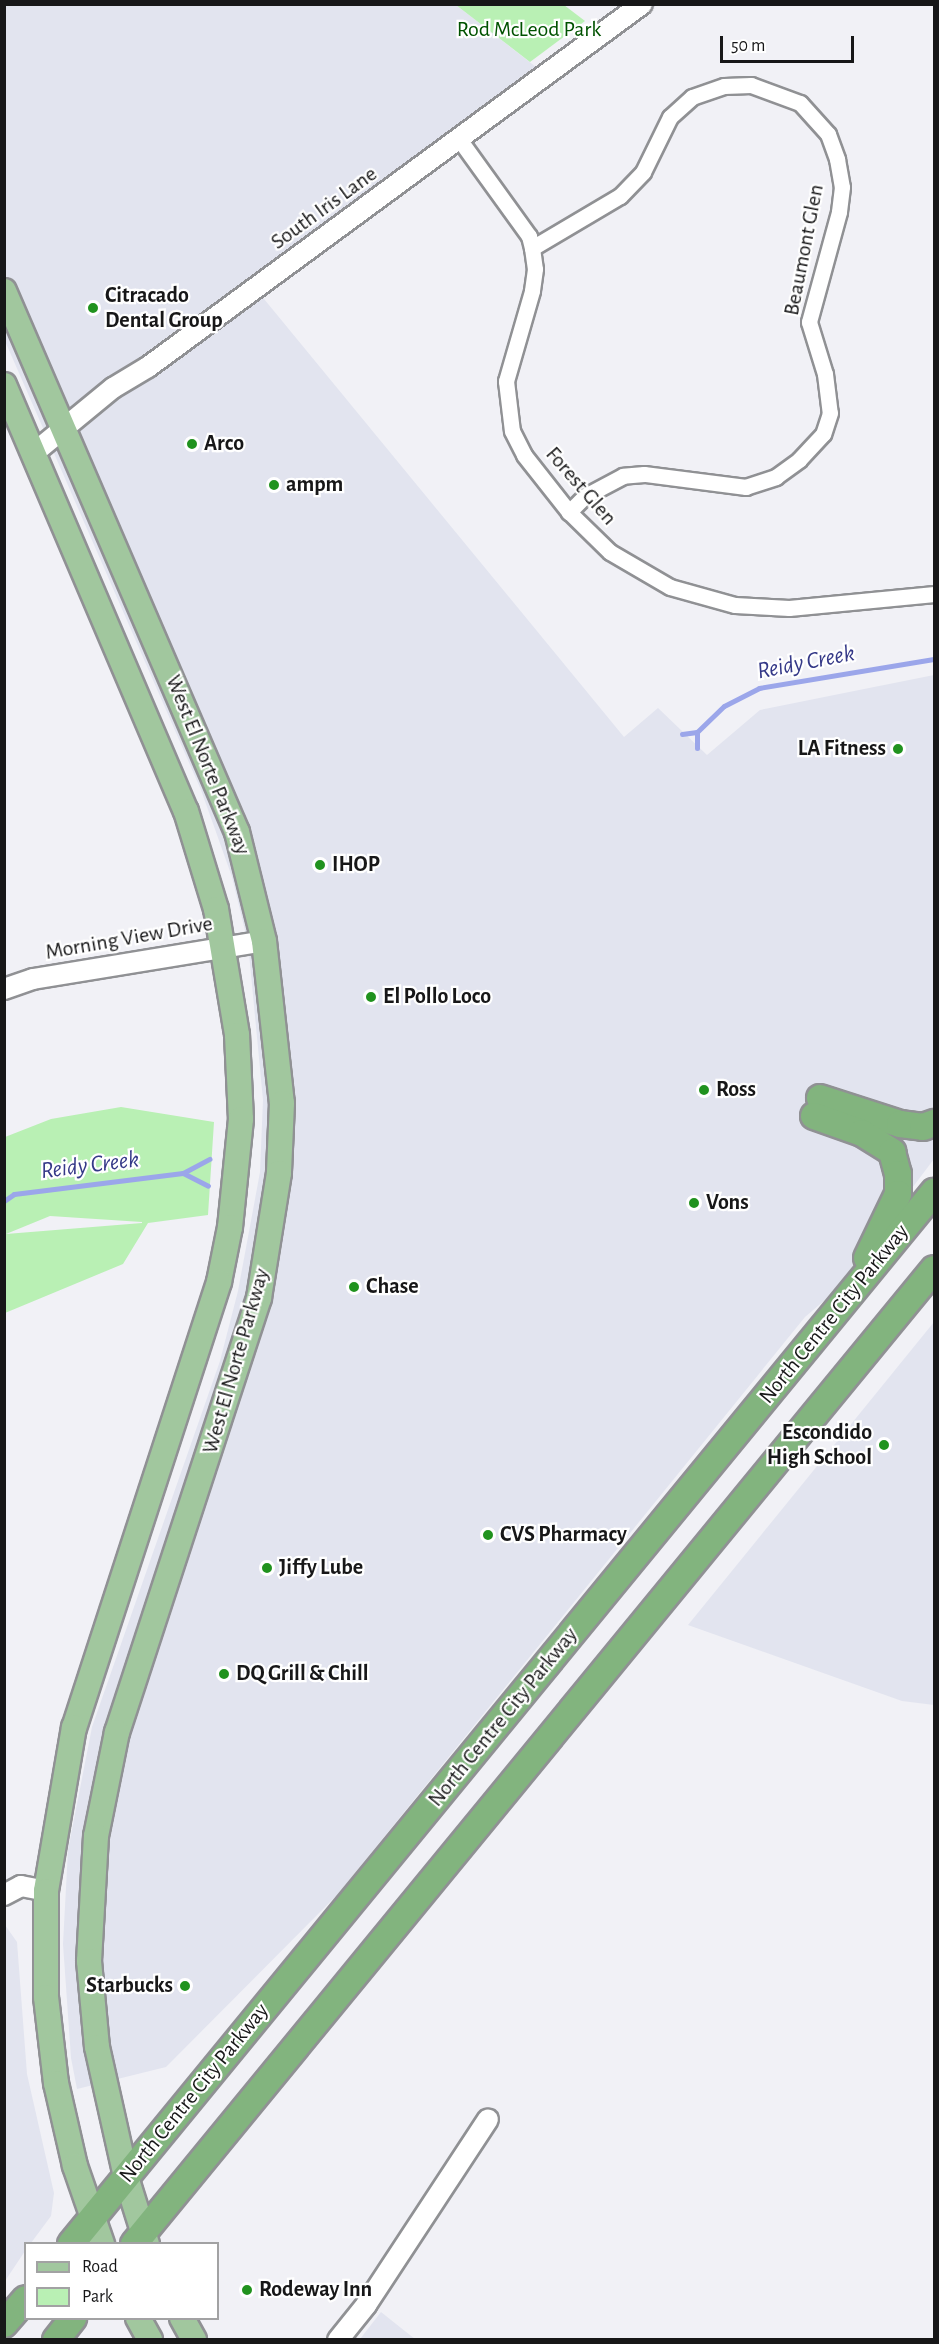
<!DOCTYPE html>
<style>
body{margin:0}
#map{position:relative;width:939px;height:2344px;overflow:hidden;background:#f1f1f6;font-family:"Alegreya Sans",sans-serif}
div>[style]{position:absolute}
.built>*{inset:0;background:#e2e4ef}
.green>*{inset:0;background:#b9f0b4}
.stream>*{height:5px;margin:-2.5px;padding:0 2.5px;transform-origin:2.5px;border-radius:2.5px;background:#9ba6ea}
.roads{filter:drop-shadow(2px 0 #909194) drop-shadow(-2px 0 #909194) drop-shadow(0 2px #909194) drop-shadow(0 -2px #909194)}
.minor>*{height:15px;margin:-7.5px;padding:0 7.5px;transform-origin:7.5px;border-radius:7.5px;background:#fff}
.tertiary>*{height:20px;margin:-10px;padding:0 10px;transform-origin:10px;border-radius:10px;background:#fff}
.primary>*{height:24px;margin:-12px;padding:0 12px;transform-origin:12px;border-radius:12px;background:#a1c79e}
.trunk>*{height:26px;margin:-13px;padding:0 13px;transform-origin:13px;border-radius:13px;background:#82b47e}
.dots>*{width:16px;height:16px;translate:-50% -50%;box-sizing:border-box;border:3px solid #fff;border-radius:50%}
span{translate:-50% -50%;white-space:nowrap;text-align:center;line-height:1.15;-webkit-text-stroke:4.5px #fff;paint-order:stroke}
.park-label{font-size:22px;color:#005200}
.street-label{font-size:22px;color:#171718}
.poi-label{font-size:22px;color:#171718;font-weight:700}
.left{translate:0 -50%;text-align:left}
.right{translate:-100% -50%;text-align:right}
.water-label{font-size:24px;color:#353988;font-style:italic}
.frame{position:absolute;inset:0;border:6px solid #171718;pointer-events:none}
.legend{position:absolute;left:24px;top:2242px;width:195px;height:78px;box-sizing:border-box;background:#fff;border:2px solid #a2a2a3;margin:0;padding:8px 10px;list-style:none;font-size:18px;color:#171718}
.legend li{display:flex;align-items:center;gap:12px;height:30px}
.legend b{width:30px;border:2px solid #a2a2a3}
.scale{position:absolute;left:720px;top:36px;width:134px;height:27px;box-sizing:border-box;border:3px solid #171718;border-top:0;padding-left:8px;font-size:18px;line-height:21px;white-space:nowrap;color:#171718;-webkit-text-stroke:4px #fff;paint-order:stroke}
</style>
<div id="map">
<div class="built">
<i style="clip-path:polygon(4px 5px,456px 5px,545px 74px,255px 288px,624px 737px,658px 708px,707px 755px,760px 710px,934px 675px,934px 1159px,832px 1294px,805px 1317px,337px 1895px,166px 2067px,77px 2089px,71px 2058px,63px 1944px,68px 1850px,92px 1727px,220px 1361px,238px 1291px,260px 1172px,263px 1100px,248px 943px,232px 877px,201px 790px,5px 341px)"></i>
<i style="clip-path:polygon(934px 1322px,934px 1705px,902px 1701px,688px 1625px)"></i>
<i style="clip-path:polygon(5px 1925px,17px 1942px,27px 2074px,54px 2193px,51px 2216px,31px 2243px,26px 2244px,25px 2251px,5px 2281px)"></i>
<i style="clip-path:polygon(381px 2312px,396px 2324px,415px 2339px,360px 2339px)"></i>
</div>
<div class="green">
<i style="clip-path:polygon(456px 5px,564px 5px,585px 21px,530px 62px)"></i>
<i style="clip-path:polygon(evenodd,121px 1107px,214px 1122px,208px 1215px,148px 1223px,123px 1264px,5px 1313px,5px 1137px,51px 1119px,121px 1107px,50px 1216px,142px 1222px,142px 1223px,6px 1234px,50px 1216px)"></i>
</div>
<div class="stream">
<i style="left:682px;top:734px;width:15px;rotate:-8deg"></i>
<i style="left:697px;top:732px;width:37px;rotate:-44deg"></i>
<i style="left:724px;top:706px;width:39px;rotate:-27deg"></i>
<i style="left:759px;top:688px;width:177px;rotate:-9.4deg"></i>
<i style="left:697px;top:748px;width:16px;rotate:-90deg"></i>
<i style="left:183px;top:1173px;width:28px;rotate:27deg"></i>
<i style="left:4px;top:1201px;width:12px;rotate:-35deg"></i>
<i style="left:14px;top:1194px;width:170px;rotate:-7.1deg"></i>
<i style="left:183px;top:1173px;width:30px;rotate:-28deg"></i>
</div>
<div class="roads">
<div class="minor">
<i style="left:459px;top:139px;width:120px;rotate:54.2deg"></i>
<i style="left:529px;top:236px;width:12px;rotate:76deg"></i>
<i style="left:532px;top:248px;width:21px;rotate:82deg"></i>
<i style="left:535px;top:269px;width:22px;rotate:98deg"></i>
<i style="left:532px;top:291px;width:94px;rotate:106.1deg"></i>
<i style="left:506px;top:381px;width:50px;rotate:83.2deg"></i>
<i style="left:512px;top:431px;width:27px;rotate:63deg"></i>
<i style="left:524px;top:455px;width:73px;rotate:51.7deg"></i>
<i style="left:569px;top:512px;width:57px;rotate:44.3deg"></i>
<i style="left:610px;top:552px;width:69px;rotate:30.3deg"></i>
<i style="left:670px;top:587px;width:67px;rotate:15.5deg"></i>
<i style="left:735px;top:605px;width:54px;rotate:3.2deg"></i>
<i style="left:789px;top:608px;width:146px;rotate:-5.5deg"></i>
<i style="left:532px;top:248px;width:102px;rotate:-30.6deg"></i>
<i style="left:620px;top:196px;width:33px;rotate:-46deg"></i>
<i style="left:643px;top:172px;width:61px;rotate:-63.9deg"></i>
<i style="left:670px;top:117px;width:30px;rotate:-42deg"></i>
<i style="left:692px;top:97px;width:34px;rotate:-19deg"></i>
<i style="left:724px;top:86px;width:27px;rotate:-2deg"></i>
<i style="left:751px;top:85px;width:52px;rotate:20.2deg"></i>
<i style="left:800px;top:103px;width:42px;rotate:47.9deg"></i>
<i style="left:828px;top:134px;width:27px;rotate:70deg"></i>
<i style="left:837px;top:159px;width:28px;rotate:80deg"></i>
<i style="left:842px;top:187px;width:25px;rotate:97deg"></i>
<i style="left:839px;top:212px;width:114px;rotate:105.3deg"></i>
<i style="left:809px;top:322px;width:54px;rotate:72.9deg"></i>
<i style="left:825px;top:374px;width:39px;rotate:83deg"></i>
<i style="left:830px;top:413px;width:22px;rotate:108deg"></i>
<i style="left:823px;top:434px;width:35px;rotate:133deg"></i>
<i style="left:799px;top:460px;width:29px;rotate:144deg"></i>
<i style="left:776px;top:477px;width:32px;rotate:162deg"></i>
<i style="left:746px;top:487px;width:103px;rotate:-172.7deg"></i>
<i style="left:644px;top:474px;width:21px;rotate:175deg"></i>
<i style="left:623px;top:476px;width:43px;rotate:152.2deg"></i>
<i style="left:585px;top:496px;width:23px;rotate:135deg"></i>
</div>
<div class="tertiary">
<i style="left:35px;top:452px;width:101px;rotate:-39.4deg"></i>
<i style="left:113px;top:388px;width:41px;rotate:-31deg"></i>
<i style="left:148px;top:367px;width:613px;rotate:-36.31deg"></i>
<i style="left:4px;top:989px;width:31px;rotate:-19deg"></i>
<i style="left:33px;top:979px;width:234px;rotate:-9.3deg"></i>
<i style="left:4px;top:1895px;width:19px;rotate:-28deg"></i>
<i style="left:21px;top:1886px;width:25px;rotate:11deg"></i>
<i style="left:338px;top:2340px;width:45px;rotate:-51.3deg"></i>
<i style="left:366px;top:2305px;width:222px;rotate:-56.7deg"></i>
</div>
<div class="primary">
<i style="left:4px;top:291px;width:589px;rotate:66.7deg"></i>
<i style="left:237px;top:832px;width:112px;rotate:76.1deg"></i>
<i style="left:264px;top:941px;width:163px;rotate:83.7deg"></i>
<i style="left:282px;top:1103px;width:70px;rotate:92.5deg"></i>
<i style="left:279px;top:1173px;width:127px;rotate:99.1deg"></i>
<i style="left:259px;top:1298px;width:457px;rotate:108.1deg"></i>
<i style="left:117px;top:1732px;width:106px;rotate:101.4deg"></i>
<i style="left:96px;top:1836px;width:125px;rotate:93.2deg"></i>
<i style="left:89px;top:1961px;width:86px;rotate:84.7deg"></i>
<i style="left:97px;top:2047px;width:133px;rotate:77.4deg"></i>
<i style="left:126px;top:2177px;width:70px;rotate:72.6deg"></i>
<i style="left:4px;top:385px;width:463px;rotate:66.9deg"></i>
<i style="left:186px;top:811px;width:102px;rotate:73deg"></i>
<i style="left:216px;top:909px;width:128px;rotate:80.5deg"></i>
<i style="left:237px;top:1035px;width:84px;rotate:87.3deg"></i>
<i style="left:241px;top:1119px;width:109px;rotate:95.8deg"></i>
<i style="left:230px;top:1227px;width:56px;rotate:101.3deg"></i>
<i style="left:219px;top:1282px;width:468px;rotate:108deg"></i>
<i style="left:74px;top:1727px;width:166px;rotate:99.7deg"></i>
<i style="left:46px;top:1891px;width:106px;rotate:90deg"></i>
<i style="left:46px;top:1997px;width:87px;rotate:83.4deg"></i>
<i style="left:56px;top:2083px;width:85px;rotate:77.1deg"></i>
<i style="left:75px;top:2166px;width:83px;rotate:70.9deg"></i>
<i style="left:138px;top:2318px;width:25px;rotate:61deg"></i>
<i style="left:182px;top:2318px;width:25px;rotate:61deg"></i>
</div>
<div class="trunk">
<i style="left:820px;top:1098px;width:84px;rotate:18deg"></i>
<i style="left:900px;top:1124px;width:23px;rotate:7deg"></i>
<i style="left:923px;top:1127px;width:12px;rotate:-20deg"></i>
<i style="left:814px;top:1116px;width:51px;rotate:19.5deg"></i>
<i style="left:862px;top:1133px;width:36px;rotate:32deg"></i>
<i style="left:892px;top:1152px;width:23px;rotate:75deg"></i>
<i style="left:898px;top:1174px;width:20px;rotate:90deg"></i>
<i style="left:898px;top:1194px;width:71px;rotate:115.8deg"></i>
<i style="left:71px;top:2244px;width:1361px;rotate:-50.64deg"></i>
<i style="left:134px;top:2244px;width:1261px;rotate:-50.63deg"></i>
<i style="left:4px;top:2324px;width:33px;rotate:-49deg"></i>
<i style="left:56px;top:2340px;width:28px;rotate:-52deg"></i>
</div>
</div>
<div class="dots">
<i style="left:93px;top:308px;background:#20921e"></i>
<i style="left:192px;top:444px;background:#20921e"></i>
<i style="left:274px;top:485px;background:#20921e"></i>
<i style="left:898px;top:749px;background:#20921e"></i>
<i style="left:320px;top:865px;background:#20921e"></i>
<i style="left:371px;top:997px;background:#20921e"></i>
<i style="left:704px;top:1090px;background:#20921e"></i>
<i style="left:694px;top:1203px;background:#20921e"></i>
<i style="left:354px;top:1287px;background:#20921e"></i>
<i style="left:884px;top:1445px;background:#20921e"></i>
<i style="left:488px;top:1535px;background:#20921e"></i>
<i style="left:267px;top:1568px;background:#20921e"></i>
<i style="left:224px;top:1674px;background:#20921e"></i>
<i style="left:185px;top:1986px;background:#20921e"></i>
<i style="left:247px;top:2290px;background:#20921e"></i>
</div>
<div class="park-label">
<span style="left:529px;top:30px">Rod McLeod Park</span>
</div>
<div class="street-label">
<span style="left:324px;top:208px;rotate:-36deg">South Iris Lane</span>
<span style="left:804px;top:250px;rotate:-79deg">Beaumont Glen</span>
<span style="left:581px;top:486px;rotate:49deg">Forest Glen</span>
<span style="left:208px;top:765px;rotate:68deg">West El Norte Parkway</span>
<span style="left:129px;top:938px;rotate:-10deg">Morning View Drive</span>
<span style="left:834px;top:1314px;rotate:-51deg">North Centre City Parkway</span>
<span style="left:236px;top:1361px;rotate:-74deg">West El Norte Parkway</span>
<span style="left:503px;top:1717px;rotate:-51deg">North Centre City Parkway</span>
<span style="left:194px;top:2093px;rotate:-51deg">North Centre City Parkway</span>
</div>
<div class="poi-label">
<span class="left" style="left:105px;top:308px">Citracado<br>Dental Group</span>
<span class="left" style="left:204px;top:444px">Arco</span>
<span class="left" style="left:286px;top:485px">ampm</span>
<span class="right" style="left:886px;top:749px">LA Fitness</span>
<span class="left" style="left:332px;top:865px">IHOP</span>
<span class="left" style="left:383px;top:997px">El Pollo Loco</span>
<span class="left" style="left:716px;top:1090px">Ross</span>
<span class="left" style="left:706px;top:1203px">Vons</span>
<span class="left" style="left:366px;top:1287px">Chase</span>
<span class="right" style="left:872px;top:1445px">Escondido<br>High School</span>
<span class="left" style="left:500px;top:1535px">CVS Pharmacy</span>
<span class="left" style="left:279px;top:1568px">Jiffy Lube</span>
<span class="left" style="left:236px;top:1674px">DQ Grill &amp; Chill</span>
<span class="right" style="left:173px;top:1986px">Starbucks</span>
<span class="left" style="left:259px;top:2290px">Rodeway Inn</span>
</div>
<div class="water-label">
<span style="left:806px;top:663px;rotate:-11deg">Reidy Creek</span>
<span style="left:90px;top:1166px;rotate:-7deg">Reidy Creek</span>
</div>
<div class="frame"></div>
<ul class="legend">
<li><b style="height:8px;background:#a1c79e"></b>Road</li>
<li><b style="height:16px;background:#b9f0b4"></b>Park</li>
</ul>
<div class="scale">50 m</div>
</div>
